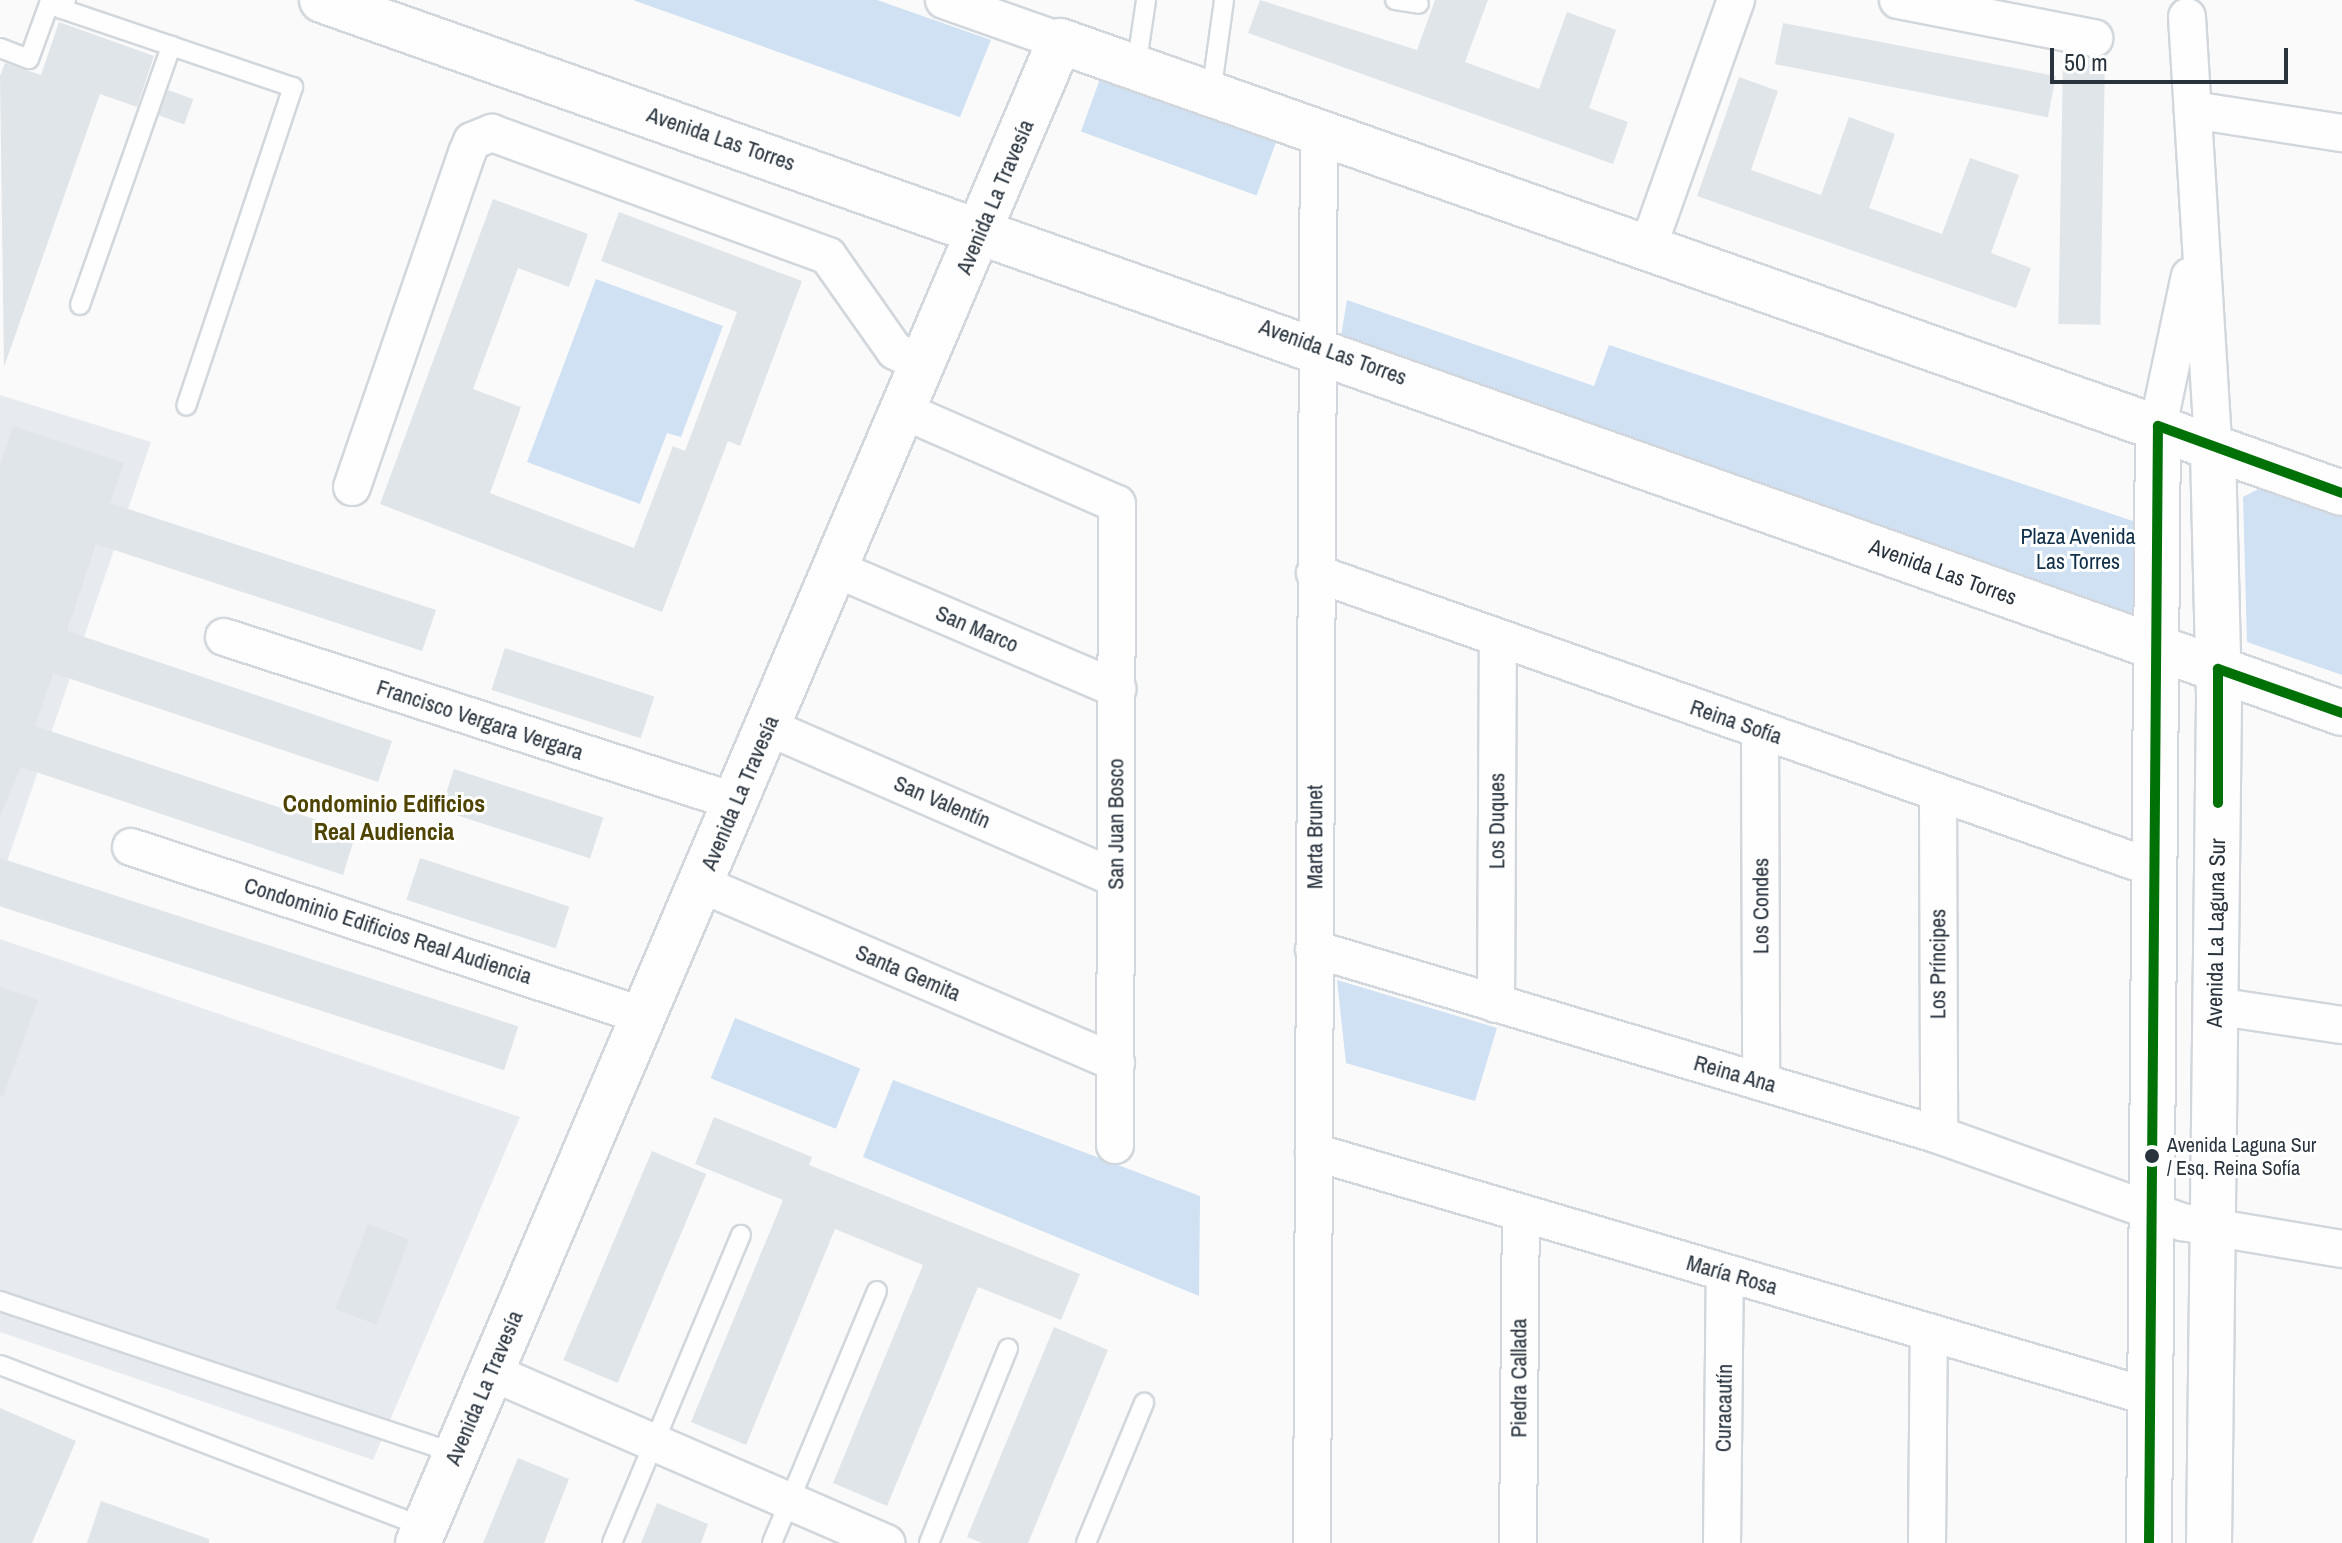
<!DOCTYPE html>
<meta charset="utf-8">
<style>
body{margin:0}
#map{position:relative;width:2342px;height:1543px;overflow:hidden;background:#fafafa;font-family:"Archivo Narrow",sans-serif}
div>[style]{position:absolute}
.built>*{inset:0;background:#e7ebf0}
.green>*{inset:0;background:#cfe1f3;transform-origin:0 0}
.building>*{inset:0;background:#e0e5e9;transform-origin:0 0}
.roads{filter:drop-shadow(2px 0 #d1d7dc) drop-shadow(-2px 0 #d1d7dc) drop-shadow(0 2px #d1d7dc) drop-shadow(0 -2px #d1d7dc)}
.lane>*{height:18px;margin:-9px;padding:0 9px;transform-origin:9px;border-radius:9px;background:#fefefe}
.street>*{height:36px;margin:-18px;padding:0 18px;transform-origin:18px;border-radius:18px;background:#fefefe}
.secondary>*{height:44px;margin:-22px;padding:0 22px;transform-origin:22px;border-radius:22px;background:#fefefe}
.bus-1>*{height:10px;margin:-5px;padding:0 5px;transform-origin:5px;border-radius:5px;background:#007106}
.dots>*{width:22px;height:22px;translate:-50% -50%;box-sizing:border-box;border:4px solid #fff;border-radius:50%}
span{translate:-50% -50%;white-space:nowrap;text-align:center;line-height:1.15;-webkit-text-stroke:6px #fff;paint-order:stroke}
.bus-label{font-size:20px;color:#28333e}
.left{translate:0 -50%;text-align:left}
.street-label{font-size:22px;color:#28333e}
.park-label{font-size:22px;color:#0f2f4a}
.neighbourhood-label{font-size:24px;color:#4f4300;font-weight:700}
.scale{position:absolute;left:2050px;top:48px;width:238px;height:36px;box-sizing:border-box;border:4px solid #28333e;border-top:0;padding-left:10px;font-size:24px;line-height:28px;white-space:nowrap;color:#28333e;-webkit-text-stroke:6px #fff;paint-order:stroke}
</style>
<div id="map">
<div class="built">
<i style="clip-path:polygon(0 395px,151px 442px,0 882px)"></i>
<i style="clip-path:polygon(0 939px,520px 1117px,373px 1460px,0 1332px)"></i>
</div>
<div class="green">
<i style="clip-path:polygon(633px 0,877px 0,991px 40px,960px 117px)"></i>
<i style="left:1100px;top:79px;width:187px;height:56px;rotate:20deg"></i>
<i style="clip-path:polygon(596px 279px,723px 326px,681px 437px,667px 433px,640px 504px,527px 462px)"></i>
<i style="clip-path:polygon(1347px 300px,1594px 386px,1609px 345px,2136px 522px,2133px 614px,1341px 336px)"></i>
<i style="clip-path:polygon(2264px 486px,2342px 515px,2342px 675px,2247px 642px,2243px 497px)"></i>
<i style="clip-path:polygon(1337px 980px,1497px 1028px,1475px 1101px,1346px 1063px)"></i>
<i style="left:735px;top:1018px;width:135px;height:65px;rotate:22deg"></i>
<i style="clip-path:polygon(893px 1080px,1200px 1196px,1199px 1296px,863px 1157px)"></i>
</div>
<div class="building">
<i style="clip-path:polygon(1260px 0,1417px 50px,1435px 0,1488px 0,1465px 62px,1539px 89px,1567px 12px,1616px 30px,1589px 108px,1628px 122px,1613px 164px,1248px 33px)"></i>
<i style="clip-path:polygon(59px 22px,154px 56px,137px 107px,100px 94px,4px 367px,0 76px,5px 63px,41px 75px)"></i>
<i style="left:1783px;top:23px;width:278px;height:42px;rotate:11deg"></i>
<i style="left:2063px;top:58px;width:42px;height:266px;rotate:1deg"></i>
<i style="clip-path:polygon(1739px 77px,1778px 91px,1751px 170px,1821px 195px,1849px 117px,1895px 134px,1869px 208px,1942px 234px,1970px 158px,2019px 175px,1991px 253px,2031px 268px,2016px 308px,1697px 196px)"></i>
<i style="left:168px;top:90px;width:27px;height:27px;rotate:20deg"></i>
<i style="clip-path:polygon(493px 199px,588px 234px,569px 287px,518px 268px,473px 389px,521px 407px,490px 493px,634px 548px,673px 446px,685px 451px,737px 312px,601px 261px,619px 212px,802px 281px,740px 446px,728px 441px,662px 612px,380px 504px)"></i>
<i style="clip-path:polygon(13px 426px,124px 463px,110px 503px,436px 610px,422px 651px,96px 544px,67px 631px,392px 741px,378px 782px,53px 673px,35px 726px,356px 833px,343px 875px,21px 767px,0 816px,0 465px)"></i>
<i style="left:505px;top:648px;width:157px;height:44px;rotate:18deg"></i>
<i style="left:454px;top:769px;width:157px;height:43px;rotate:18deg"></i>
<i style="left:0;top:858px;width:545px;height:46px;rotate:18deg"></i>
<i style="left:420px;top:858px;width:157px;height:44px;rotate:18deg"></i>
<i style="clip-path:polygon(0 987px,38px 1000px,3px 1096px,0 1095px)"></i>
<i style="clip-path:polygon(714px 1117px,812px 1157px,809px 1165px,1080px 1274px,1061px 1320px,978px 1287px,887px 1506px,833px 1483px,923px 1265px,835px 1229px,746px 1445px,691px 1422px,783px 1200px,695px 1164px)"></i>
<i style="left:652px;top:1151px;width:59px;height:227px;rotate:23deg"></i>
<i style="left:368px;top:1224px;width:44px;height:91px;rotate:21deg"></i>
<i style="clip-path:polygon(1054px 1327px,1108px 1350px,1028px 1543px,982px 1543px,967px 1537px)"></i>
<i style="clip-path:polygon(0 1408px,76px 1441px,32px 1543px,0 1543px)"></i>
<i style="clip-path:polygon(518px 1458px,569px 1479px,544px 1543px,483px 1543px)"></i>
<i style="clip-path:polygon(101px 1501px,209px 1539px,209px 1543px,87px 1543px)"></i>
<i style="clip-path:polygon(657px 1503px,708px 1524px,701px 1543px,641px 1543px)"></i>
</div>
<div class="roads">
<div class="lane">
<i style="left:66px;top:0;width:10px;rotate:114deg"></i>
<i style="left:62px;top:9px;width:244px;rotate:18.7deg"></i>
<i style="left:293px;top:87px;width:336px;rotate:108.5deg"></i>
<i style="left:1395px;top:0;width:24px;rotate:9deg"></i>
<i style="left:0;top:48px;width:31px;rotate:21deg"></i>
<i style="left:29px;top:59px;width:59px;rotate:-70deg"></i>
<i style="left:49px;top:4px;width:14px;rotate:21deg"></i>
<i style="left:1136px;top:68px;width:69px;rotate:-81.6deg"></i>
<i style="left:1211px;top:94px;width:95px;rotate:-82.1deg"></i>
<i style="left:80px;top:305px;width:275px;rotate:-70.6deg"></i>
<i style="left:0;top:1301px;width:481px;rotate:18.5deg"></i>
<i style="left:0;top:1365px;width:455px;rotate:20.9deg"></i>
<i style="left:612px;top:1543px;width:334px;rotate:-67.3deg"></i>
<i style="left:772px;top:1543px;width:273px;rotate:-67.4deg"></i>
<i style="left:929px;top:1543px;width:210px;rotate:-67.9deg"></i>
<i style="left:1086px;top:1543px;width:152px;rotate:-67.5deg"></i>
</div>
<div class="street">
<i style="left:944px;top:0;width:123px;rotate:19.5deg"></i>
<i style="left:1898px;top:0;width:200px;rotate:11deg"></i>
<i style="left:2187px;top:17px;width:431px;rotate:86.5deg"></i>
<i style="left:2193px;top:110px;width:151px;rotate:8.8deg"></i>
<i style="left:1648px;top:247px;width:262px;rotate:-70.4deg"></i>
<i style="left:904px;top:411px;width:232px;rotate:23.6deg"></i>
<i style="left:1117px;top:504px;width:641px;rotate:90.18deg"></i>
<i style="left:2158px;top:426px;width:153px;rotate:-78deg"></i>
<i style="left:352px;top:487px;width:353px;rotate:-71deg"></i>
<i style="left:467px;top:153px;width:13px;rotate:-67deg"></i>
<i style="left:472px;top:141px;width:22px;rotate:-22deg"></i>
<i style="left:492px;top:133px;width:358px;rotate:20.1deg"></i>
<i style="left:828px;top:256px;width:116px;rotate:54.8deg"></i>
<i style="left:895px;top:351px;width:32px;rotate:26deg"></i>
<i style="left:836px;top:569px;width:306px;rotate:23.1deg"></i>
<i style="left:1315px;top:573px;width:892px;rotate:19.39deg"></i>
<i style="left:224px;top:637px;width:538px;rotate:17.86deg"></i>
<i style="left:768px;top:727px;width:379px;rotate:23.5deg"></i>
<i style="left:1760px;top:730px;width:352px;rotate:89.8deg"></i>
<i style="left:1938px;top:793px;width:342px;rotate:89.8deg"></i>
<i style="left:131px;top:847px;width:540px;rotate:18.23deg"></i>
<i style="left:701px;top:884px;width:452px;rotate:23.3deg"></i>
<i style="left:1314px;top:949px;width:652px;rotate:16.57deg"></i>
<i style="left:1939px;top:1135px;width:258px;rotate:19.7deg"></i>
<i style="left:2182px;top:1222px;width:162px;rotate:9.6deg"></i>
<i style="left:1496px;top:1004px;width:366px;rotate:-89.7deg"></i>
<i style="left:2215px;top:1006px;width:128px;rotate:8.5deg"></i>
<i style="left:1314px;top:1152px;width:871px;rotate:16.33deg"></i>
<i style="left:491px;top:1372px;width:431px;rotate:23.4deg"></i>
<i style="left:1312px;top:1543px;width:1413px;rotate:-89.72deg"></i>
<i style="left:1518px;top:1543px;width:330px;rotate:-89.5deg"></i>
<i style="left:1722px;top:1543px;width:270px;rotate:-89.4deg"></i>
<i style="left:1927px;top:1543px;width:211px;rotate:-89.5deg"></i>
</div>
<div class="secondary">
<i style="left:322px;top:0;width:2142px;rotate:19.44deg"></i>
<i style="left:418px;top:1543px;width:1633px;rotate:-66.86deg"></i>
<i style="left:1060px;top:41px;width:1359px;rotate:19.42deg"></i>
<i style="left:2149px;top:1543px;width:1117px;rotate:-89.54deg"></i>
<i style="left:2209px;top:1543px;width:846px;rotate:-89.32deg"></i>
<i style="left:2219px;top:697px;width:250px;rotate:-91.4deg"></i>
</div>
</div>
<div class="bus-1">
<i style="left:2218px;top:803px;width:134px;rotate:-90deg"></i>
<i style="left:2218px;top:669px;width:132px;rotate:19.5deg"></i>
<i style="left:2149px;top:1543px;width:1117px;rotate:-89.54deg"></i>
<i style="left:2158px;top:426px;width:196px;rotate:20deg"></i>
</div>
<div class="dots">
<i style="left:2152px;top:1156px;background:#28333e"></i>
</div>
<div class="bus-label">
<span class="left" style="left:2167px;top:1156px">Avenida Laguna Sur<br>/ Esq. Reina Sofía</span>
</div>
<div class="street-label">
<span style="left:721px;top:139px;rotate:19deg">Avenida Las Torres</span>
<span style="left:995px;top:197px;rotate:-67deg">Avenida La Travesía</span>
<span style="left:1333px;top:352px;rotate:20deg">Avenida Las Torres</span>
<span style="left:1943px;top:572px;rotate:20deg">Avenida Las Torres</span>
<span style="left:977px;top:629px;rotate:23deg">San Marco</span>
<span style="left:480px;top:720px;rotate:18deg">Francisco Vergara Vergara</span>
<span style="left:1736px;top:722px;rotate:19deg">Reina Sofía</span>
<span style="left:740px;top:793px;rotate:-67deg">Avenida La Travesía</span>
<span style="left:942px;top:802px;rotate:23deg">San Valentín</span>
<span style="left:1497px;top:821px;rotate:-90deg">Los Duques</span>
<span style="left:1116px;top:824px;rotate:-90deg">San Juan Bosco</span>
<span style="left:1315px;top:837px;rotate:-90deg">Marta Brunet</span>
<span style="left:1761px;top:906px;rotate:-90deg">Los Condes</span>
<span style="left:388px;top:931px;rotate:18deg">Condominio Edificios Real Audiencia</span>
<span style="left:2216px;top:933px;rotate:-89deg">Avenida La Laguna Sur</span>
<span style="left:1938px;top:964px;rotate:-90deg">Los Príncipes</span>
<span style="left:908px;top:973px;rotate:23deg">Santa Gemita</span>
<span style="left:1735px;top:1074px;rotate:16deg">Reina Ana</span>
<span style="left:1732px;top:1275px;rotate:16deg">María Rosa</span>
<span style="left:1519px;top:1378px;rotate:-90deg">Piedra Callada</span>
<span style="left:484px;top:1388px;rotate:-67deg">Avenida La Travesía</span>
<span style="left:1724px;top:1408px;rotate:-89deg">Curacautín</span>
</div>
<div class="park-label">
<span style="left:2078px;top:549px">Plaza Avenida<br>Las Torres</span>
</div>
<div class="neighbourhood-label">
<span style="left:384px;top:818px">Condominio Edificios<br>Real Audiencia</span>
</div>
<div class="scale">50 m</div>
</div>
